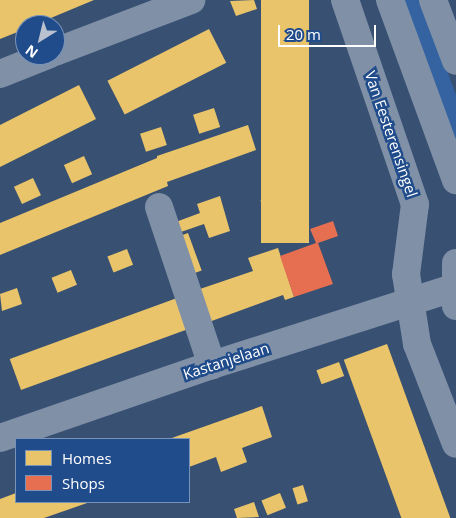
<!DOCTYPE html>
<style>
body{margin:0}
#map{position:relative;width:456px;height:518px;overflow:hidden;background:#385072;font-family:"Open Sans",sans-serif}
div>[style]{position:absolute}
.green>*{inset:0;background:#3563a1}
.homes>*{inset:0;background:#e9c46a;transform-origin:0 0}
.shops>*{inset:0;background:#e76f51}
.minor>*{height:28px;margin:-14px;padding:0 14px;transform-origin:14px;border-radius:14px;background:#7f90a7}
span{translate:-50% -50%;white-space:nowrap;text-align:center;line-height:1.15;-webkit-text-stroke:5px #204c8b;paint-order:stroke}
.street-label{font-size:15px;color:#fff}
.legend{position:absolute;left:15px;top:438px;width:175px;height:65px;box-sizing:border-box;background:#204c8b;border:1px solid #7994b9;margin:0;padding:6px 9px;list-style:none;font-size:15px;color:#fff}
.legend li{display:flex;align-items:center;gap:10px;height:25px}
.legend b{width:25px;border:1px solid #7994b9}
.north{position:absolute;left:15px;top:15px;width:50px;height:50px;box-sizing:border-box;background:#204c8b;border:1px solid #7994b9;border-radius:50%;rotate:216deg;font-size:14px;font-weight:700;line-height:20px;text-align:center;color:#fff}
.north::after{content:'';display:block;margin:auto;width:18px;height:22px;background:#b9c2ce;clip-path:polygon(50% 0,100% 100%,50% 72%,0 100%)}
.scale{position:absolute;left:278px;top:25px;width:98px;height:22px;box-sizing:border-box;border:2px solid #fff;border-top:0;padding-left:6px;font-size:15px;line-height:18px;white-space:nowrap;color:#fff;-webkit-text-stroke:4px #204c8b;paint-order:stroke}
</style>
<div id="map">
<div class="green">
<i style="clip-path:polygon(403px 0,421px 0,456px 95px,456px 148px)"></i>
</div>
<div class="homes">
<i style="clip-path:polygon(0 0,94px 0,34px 25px,25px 25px,25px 29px,0 39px)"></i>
<i style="clip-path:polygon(254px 0,257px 9px,236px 16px,230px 1px)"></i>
<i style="left:261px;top:0;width:48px;height:243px"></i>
<i style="left:209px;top:29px;width:38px;height:114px;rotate:63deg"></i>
<i style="clip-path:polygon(79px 85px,96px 119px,0 167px,0 125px)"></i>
<i style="left:214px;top:108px;width:20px;height:22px;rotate:72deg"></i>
<i style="clip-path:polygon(248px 125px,256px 150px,167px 182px,168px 186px,0 255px,0 223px,157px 158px,157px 156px)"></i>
<i style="left:161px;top:127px;width:19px;height:22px;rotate:72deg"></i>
<i style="left:84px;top:156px;width:20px;height:22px;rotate:66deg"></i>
<i style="left:33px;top:178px;width:19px;height:21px;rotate:65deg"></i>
<i style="clip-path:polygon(220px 196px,230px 231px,209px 238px,204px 224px,178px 233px,173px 223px,200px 213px,197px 204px)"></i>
<i style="left:273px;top:197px;width:18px;height:13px;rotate:74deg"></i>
<i style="left:188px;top:233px;width:40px;height:10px;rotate:70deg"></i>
<i style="clip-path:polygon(278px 248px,294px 297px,285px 300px,283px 295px,209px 322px,197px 290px,253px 271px,248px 258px)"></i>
<i style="left:127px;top:249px;width:17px;height:21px;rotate:69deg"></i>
<i style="left:71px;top:270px;width:16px;height:21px;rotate:68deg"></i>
<i style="clip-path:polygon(17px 288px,22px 304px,2px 311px,0 294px)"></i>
<i style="left:177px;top:298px;width:33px;height:178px;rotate:70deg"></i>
<i style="left:387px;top:344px;width:186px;height:46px;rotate:70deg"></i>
<i style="left:339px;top:362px;width:15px;height:24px;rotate:70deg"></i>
<i style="clip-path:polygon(262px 406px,272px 437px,242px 448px,247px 462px,221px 472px,216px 457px,189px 467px,189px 439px,169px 439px)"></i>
<i style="left:303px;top:485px;width:17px;height:11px;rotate:73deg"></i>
<i style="clip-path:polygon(16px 493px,16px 502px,90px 502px,44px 518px,0 518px,0 499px)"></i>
<i style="left:280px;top:493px;width:16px;height:20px;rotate:68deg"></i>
<i style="clip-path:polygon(254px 502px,259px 517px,237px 518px,234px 509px)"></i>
</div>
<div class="shops">
<i style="clip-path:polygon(333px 221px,338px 236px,318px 243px,333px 284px,294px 297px,280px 256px,316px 243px,310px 229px)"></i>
</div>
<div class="minor">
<i style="left:345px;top:0;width:216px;rotate:71.1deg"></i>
<i style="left:415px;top:204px;width:71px;rotate:97.3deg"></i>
<i style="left:406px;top:274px;width:71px;rotate:81.1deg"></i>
<i style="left:417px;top:344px;width:107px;rotate:68.7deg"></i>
<i style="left:390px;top:0;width:192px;rotate:69.9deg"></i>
<i style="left:433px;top:0;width:65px;rotate:69.3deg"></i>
<i style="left:55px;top:52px;width:146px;rotate:-20.9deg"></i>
<i style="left:0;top:74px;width:52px;rotate:-21.6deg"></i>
<i style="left:159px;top:207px;width:167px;rotate:71.5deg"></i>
<i style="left:456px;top:306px;width:43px;rotate:-90deg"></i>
<i style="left:0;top:438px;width:224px;rotate:-19deg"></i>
<i style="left:212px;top:365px;width:256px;rotate:-17.7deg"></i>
</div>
<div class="street-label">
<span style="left:391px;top:134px;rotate:71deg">Van Eesterensingel</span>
<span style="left:226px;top:361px;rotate:-18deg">Kastanjelaan</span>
</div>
<ul class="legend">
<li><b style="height:14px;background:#e9c46a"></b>Homes</li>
<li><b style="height:14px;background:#e76f51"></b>Shops</li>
</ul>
<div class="north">N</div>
<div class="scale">20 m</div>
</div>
